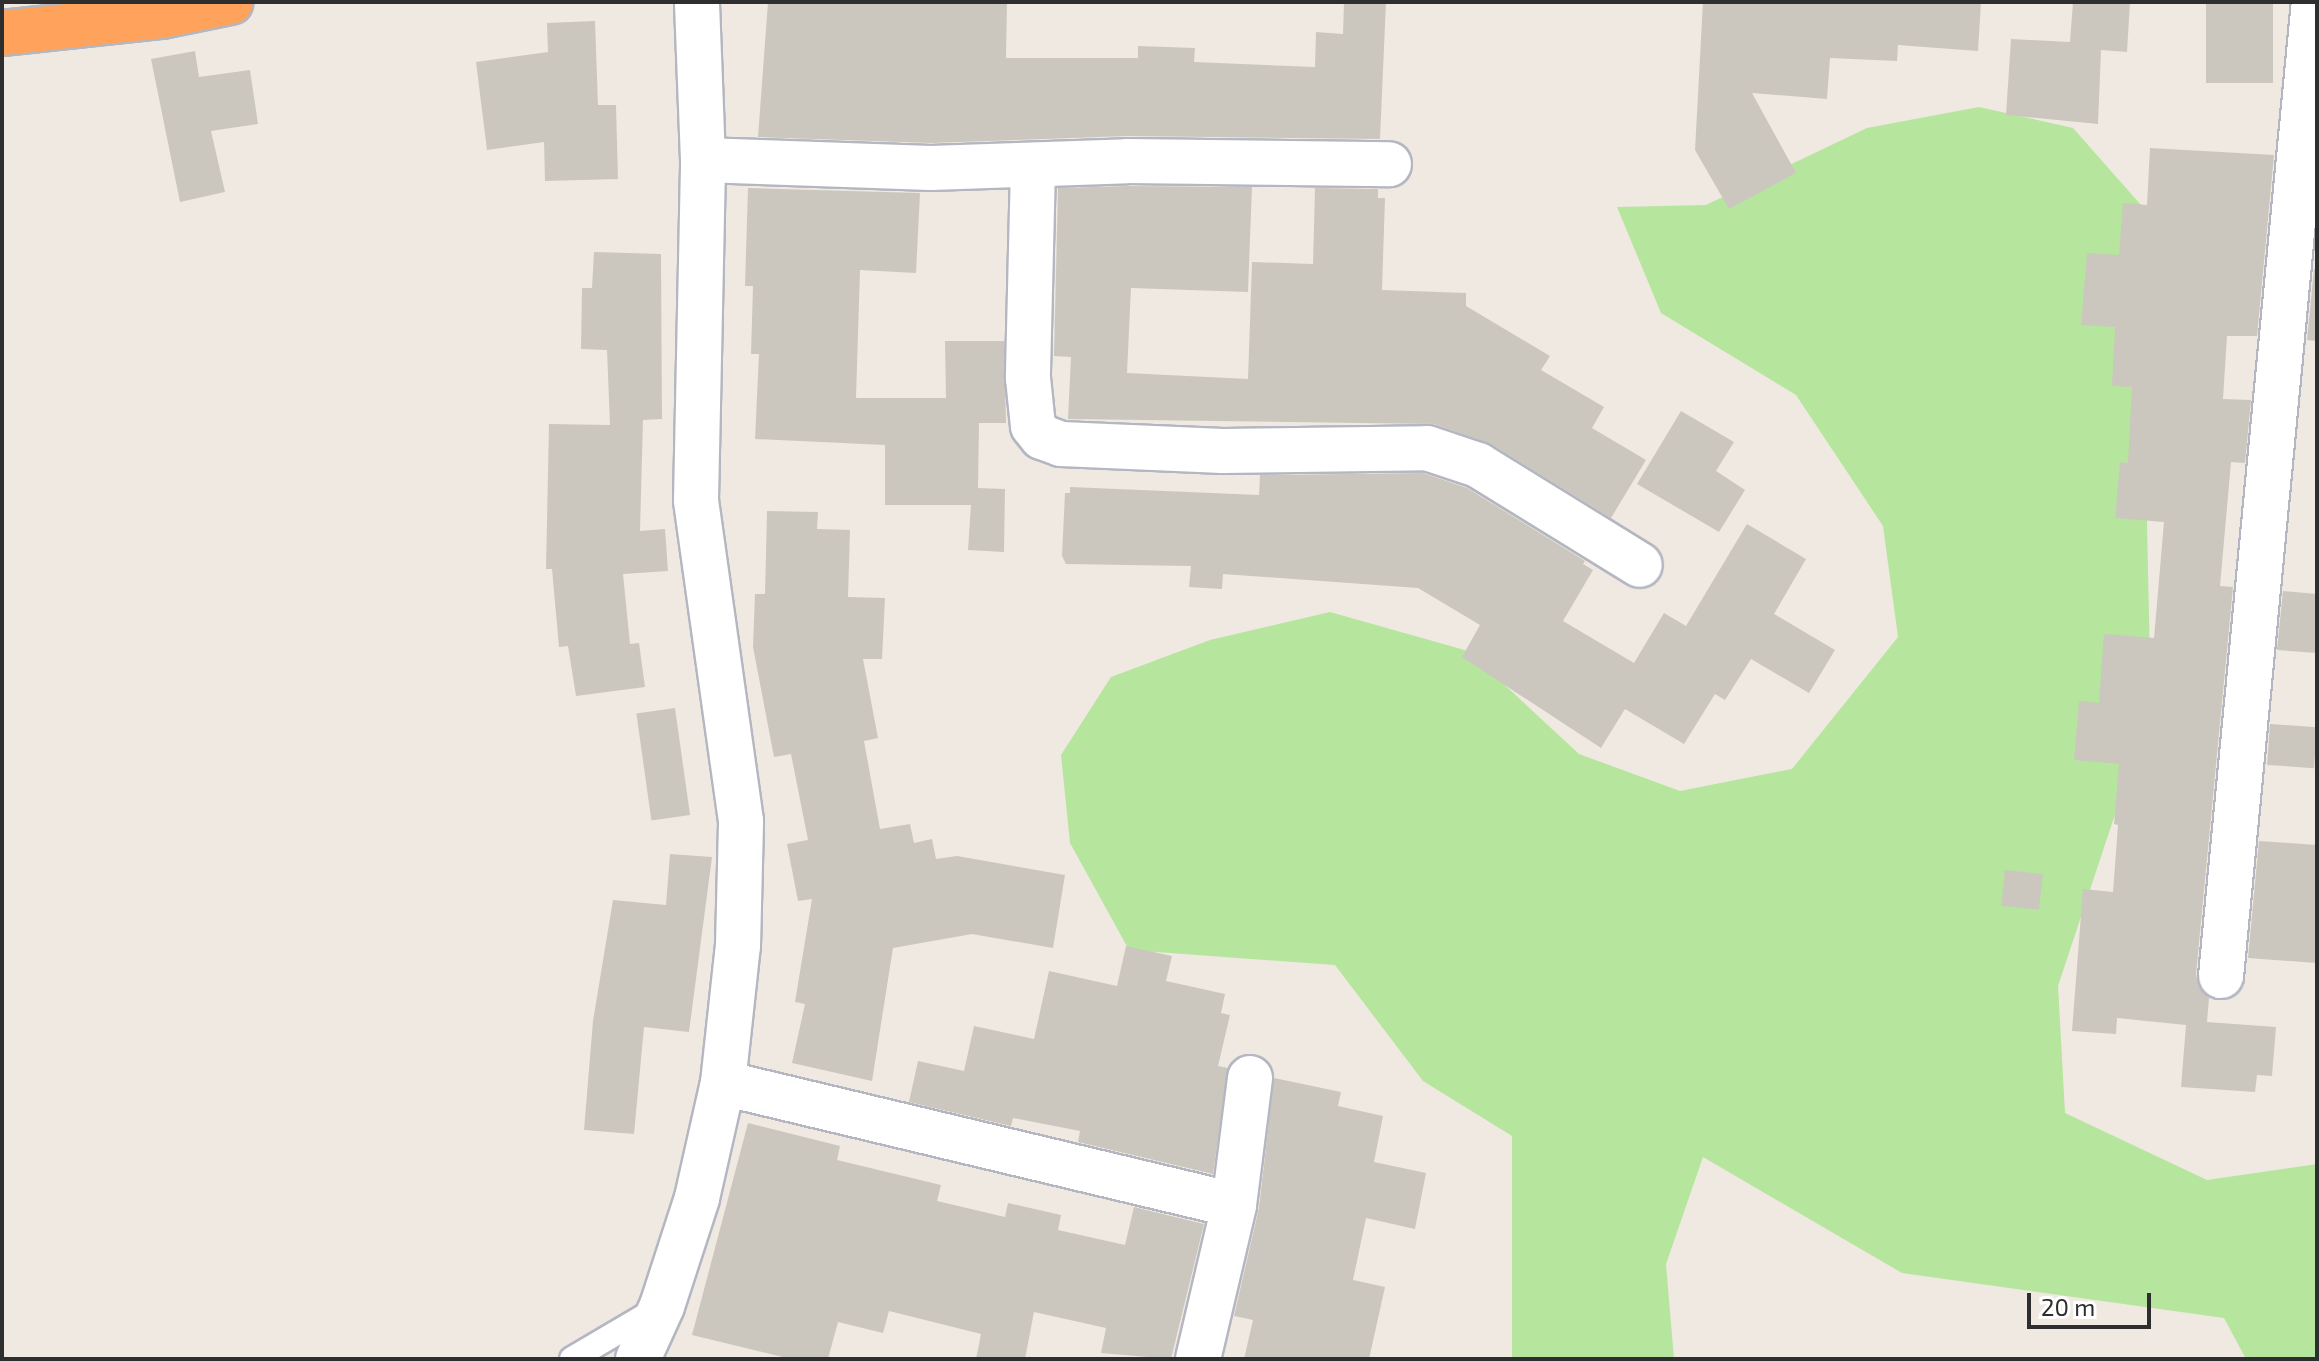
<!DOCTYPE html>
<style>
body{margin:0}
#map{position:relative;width:2319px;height:1361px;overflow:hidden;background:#efe9e1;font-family:"Exo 2",sans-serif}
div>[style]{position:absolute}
.green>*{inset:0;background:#b6e59e}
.building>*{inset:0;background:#cbc7bf;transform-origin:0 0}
.roads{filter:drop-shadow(2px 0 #b4b7c1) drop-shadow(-2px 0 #b4b7c1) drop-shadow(0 2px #b4b7c1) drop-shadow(0 -2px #b4b7c1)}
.lane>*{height:24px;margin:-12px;padding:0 12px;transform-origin:12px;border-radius:12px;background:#fff}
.street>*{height:44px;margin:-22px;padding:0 22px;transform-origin:22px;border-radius:22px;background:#fff}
.highway>*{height:44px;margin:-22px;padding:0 22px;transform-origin:22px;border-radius:22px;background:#ffa35c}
span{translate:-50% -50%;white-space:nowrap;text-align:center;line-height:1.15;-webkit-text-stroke:8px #fff;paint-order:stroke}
.frame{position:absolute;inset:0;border:4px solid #2e2e2e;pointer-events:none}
.scale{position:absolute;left:2027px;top:1293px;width:124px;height:36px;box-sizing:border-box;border:4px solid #2e2e2e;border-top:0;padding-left:10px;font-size:24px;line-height:28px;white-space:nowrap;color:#2e2e2e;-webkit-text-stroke:6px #fff;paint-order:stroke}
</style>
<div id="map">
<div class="green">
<i style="clip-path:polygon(1979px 107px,2073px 128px,2149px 214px,2144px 390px,2151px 706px,2058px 986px,2065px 1113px,2207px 1180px,2317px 1164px,2317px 1359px,2246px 1359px,2224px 1318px,1902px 1273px,1703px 1157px,1666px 1264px,1674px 1359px,1512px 1359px,1512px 1136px,1423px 1081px,1335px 965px,1129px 950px,1070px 843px,1061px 755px,1111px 677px,1210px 640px,1330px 612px,1468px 651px,1579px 754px,1680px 791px,1792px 769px,1898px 637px,1883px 526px,1796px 395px,1661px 313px,1617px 207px,1706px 205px,1867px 128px)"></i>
</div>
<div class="building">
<i style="clip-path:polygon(768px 2px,1007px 2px,1006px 58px,1138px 58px,1138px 46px,1195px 48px,1194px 62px,1315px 67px,1316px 32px,1343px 34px,1344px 2px,1386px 2px,1380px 139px,1127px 136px,931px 143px,758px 137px)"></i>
<i style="clip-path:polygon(1703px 2px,1981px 2px,1978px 51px,1898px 45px,1897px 61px,1830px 58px,1827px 99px,1752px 93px,1796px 173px,1729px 209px,1695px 150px)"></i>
<i style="clip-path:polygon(2073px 2px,2130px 2px,2127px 52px,2101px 50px,2098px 124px,2006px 115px,2011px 39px,2070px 42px)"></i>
<i style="left:2206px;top:2px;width:67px;height:81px"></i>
<i style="clip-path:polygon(595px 21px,598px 105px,616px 105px,618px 179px,545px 181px,544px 142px,487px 150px,476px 62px,548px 52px,547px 23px)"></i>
<i style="clip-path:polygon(195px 51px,199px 77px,250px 70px,258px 124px,211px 131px,225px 192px,180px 202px,151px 59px)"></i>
<i style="clip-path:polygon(2150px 148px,2274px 155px,2257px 336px,2227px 336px,2223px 399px,2251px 400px,2245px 463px,2231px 462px,2220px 586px,2233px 587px,2196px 974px,2199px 987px,2209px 998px,2207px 1022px,2276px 1027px,2272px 1076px,2257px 1075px,2255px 1092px,2181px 1087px,2186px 1025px,2117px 1018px,2116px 1034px,2072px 1031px,2083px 889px,2113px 892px,2118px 825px,2114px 824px,2119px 764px,2074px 760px,2079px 701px,2099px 703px,2104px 634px,2154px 638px,2164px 522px,2115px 518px,2120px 462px,2128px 463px,2132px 387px,2112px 386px,2115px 327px,2081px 325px,2087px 253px,2119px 255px,2123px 203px,2147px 205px)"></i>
<i style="clip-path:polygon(1127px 186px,1252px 187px,1248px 292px,1131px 288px,1127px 373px,1248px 379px,1252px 262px,1313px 264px,1315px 188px,1378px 189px,1378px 198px,1385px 198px,1382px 290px,1466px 293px,1466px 306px,1550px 356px,1541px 370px,1604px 407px,1592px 428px,1646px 460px,1611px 518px,1491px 444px,1434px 424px,1068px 419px,1071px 357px,1054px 356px,1058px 188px)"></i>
<i style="clip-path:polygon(748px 188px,920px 193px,916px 273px,860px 270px,856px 398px,946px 398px,945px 341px,1004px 341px,1006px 423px,979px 423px,978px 488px,1005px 489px,1004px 552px,968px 550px,971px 505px,885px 505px,885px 445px,755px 439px,759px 354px,751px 354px,753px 286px,745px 286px)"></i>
<i style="clip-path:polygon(594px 252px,661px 254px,662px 419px,643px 420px,640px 531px,665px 529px,668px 571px,623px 574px,630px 644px,639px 643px,645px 687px,576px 696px,568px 646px,559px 647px,552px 569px,546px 569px,549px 424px,610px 425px,607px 350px,581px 349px,582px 288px,592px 288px)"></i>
<i style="clip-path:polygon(2314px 269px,2317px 269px,2317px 341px,2307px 340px)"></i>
<i style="clip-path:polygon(1681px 411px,1734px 442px,1716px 471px,1745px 490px,1719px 532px,1637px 484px)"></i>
<i style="clip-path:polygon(1423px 473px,1467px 488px,1585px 561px,1583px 564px,1593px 570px,1563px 621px,1634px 663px,1664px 613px,1686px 626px,1747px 524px,1806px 559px,1774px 614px,1835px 650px,1809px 693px,1751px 659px,1725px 700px,1715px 694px,1684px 744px,1625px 709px,1601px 748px,1462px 657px,1480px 625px,1418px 588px,1223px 574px,1222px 589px,1189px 587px,1191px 566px,1066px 564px,1062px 556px,1065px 493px,1070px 493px,1070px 487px,1259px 495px,1260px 475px)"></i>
<i style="clip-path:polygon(767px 511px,818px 512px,817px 529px,850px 530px,848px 597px,885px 598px,882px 659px,863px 659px,878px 738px,864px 741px,880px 829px,910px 824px,914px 843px,932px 839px,936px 859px,957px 856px,1065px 875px,1053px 948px,972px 934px,893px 948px,872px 1081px,792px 1063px,805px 1004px,795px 1002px,812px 899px,798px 901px,787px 844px,808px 840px,791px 754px,774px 757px,753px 647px,755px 594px,765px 594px)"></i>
<i style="clip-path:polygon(2283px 591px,2317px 594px,2317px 653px,2277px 650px)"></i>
<i style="left:675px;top:708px;width:108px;height:39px;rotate:82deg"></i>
<i style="left:2270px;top:724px;width:47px;height:41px;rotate:4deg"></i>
<i style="clip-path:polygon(2259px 841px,2317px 845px,2317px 963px,2248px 958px)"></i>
<i style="clip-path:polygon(670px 854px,712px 857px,689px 1032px,644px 1027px,634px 1134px,584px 1130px,593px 1021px,613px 900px,666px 905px)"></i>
<i style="left:2005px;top:870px;width:38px;height:36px;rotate:6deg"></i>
<i style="clip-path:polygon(1126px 946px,1172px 956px,1166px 981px,1225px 994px,1221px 1013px,1230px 1015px,1218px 1066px,1228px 1068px,1213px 1174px,1078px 1142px,1080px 1131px,1013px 1118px,1011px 1126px,909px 1102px,918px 1061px,964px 1071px,974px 1026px,1034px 1039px,1049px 971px,1117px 986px)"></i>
<i style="clip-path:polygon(1274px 1078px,1341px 1092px,1338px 1106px,1383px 1116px,1374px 1162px,1426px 1173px,1415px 1229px,1366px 1218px,1353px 1280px,1385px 1287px,1369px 1359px,1244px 1359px,1253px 1320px,1234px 1316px,1259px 1208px)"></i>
<i style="clip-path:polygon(748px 1123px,840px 1146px,837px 1160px,941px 1185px,937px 1201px,1005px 1217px,1008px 1203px,1061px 1215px,1058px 1230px,1125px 1245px,1134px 1207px,1204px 1224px,1171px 1359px,1101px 1353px,1106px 1328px,1034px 1312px,1025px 1359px,976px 1359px,981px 1334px,889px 1311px,883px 1333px,838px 1322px,828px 1359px,791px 1359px,692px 1335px)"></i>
</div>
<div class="roads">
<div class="lane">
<i style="left:572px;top:1359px;width:99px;rotate:-30.5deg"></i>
</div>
<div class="street">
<i style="left:703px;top:160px;width:228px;rotate:2deg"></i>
<i style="left:931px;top:168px;width:196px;rotate:-2deg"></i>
<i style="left:1127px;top:161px;width:262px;rotate:0.7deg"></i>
<i style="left:1033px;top:167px;width:211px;rotate:91.4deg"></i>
<i style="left:1028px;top:378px;width:48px;rotate:84.1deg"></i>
<i style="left:1033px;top:426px;width:14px;rotate:51deg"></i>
<i style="left:1042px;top:437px;width:20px;rotate:20deg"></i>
<i style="left:1061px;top:444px;width:162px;rotate:2.5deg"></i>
<i style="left:1223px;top:451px;width:204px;rotate:-0.8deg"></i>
<i style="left:1427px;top:448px;width:54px;rotate:18.4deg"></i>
<i style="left:1478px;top:465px;width:190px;rotate:31.7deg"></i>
<i style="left:2221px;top:976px;width:978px;rotate:-84.55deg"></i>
<i style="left:723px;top:1083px;width:525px;rotate:13.43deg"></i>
<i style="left:638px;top:1359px;width:58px;rotate:-65.6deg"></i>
<i style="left:662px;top:1306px;width:114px;rotate:-72deg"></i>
<i style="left:697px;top:1198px;width:118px;rotate:-77.3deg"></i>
<i style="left:723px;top:1083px;width:138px;rotate:-83.8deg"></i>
<i style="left:738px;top:946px;width:125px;rotate:-88.6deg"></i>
<i style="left:741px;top:821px;width:324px;rotate:-98deg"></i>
<i style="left:696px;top:500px;width:340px;rotate:-88.8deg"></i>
<i style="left:703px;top:160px;width:158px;rotate:-92.2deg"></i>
<i style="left:1198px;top:1359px;width:158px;rotate:-76.8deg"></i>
<i style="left:1234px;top:1205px;width:128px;rotate:-82.8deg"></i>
</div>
<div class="highway">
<i style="left:2px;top:33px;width:161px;rotate:-6.1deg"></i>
<i style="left:162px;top:16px;width:70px;rotate:-11.5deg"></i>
</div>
</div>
<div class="frame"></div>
<div class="scale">20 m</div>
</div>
